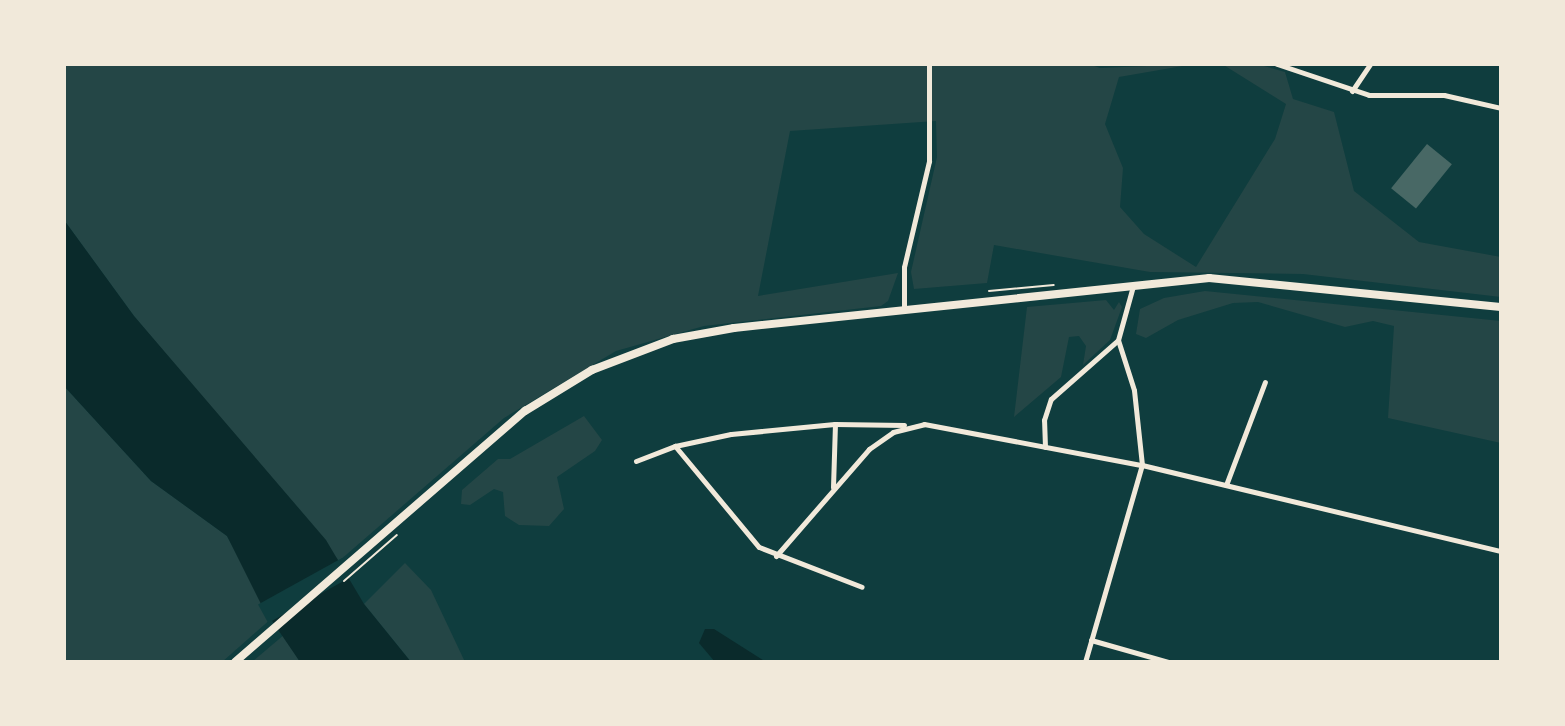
<!DOCTYPE html>
<style>
body{margin:0}
#map{position:relative;width:1565px;height:726px;overflow:hidden;background:#0f3d3e;font-family:"PT Sans",sans-serif}
div>[style]{position:absolute}
.green>*{inset:0;background:#244646}
.water>*{inset:0;background:#0a2a2b}
.pier>*{inset:0;background:#0f3d3e;transform-origin:0 0}
.building>*{inset:0;background:#486865;transform-origin:0 0}
.path>*{height:2px;margin:-1px;padding:0 1px;transform-origin:1px;border-radius:1px;background:#f1e9da}
.minor>*{height:5px;margin:-2.5px;padding:0 2.5px;transform-origin:2.5px;border-radius:2.5px;background:#f1e9da}
.primary>*{height:8px;margin:-4px;padding:0 4px;transform-origin:4px;border-radius:4px;background:#f1e9da}
span{translate:-50% -50%;white-space:nowrap;text-align:center;line-height:1.15;-webkit-text-stroke:6px #f1e9da;paint-order:stroke}
.frame{position:absolute;inset:0;border:66px solid #f1e9da;pointer-events:none}
</style>
<div id="map">
<div class="green">
<i style="clip-path:polygon(64px 64px,1089px 64px,1100px 68px,1194px 64px,1119px 77px,1105px 124px,1123px 168px,1120px 207px,1144px 234px,1196px 267px,1275px 139px,1286px 104px,1222px 64px,1257px 64px,1285px 72px,1293px 99px,1334px 112px,1354px 191px,1419px 242px,1501px 257px,1501px 297px,1303px 274px,1150px 272px,994px 245px,987px 283px,914px 289px,911px 272px,937px 157px,936px 121px,790px 131px,758px 296px,898px 273px,888px 301px,881px 306px,704px 326px,616px 351px,504px 418px,339px 561px,134px 316px,64px 220px)"></i>
<i style="clip-path:polygon(1205px 291px,1501px 321px,1501px 443px,1388px 418px,1394px 326px,1373px 321px,1345px 327px,1258px 302px,1233px 303px,1178px 320px,1146px 338px,1136px 334px,1140px 309px,1164px 298px)"></i>
<i style="clip-path:polygon(1106px 300px,1114px 310px,1119px 302px,1122px 307px,1110px 340px,1083px 365px,1086px 346px,1079px 336px,1069px 337px,1061px 377px,1014px 417px,1027px 307px)"></i>
<i style="clip-path:polygon(64px 386px,151px 481px,227px 536px,272px 618px,222px 662px,64px 662px)"></i>
<i style="clip-path:polygon(584px 416px,602px 440px,595px 451px,557px 477px,564px 509px,549px 526px,519px 525px,505px 516px,503px 492px,494px 489px,470px 505px,461px 504px,462px 490px,498px 459px,510px 459px)"></i>
<i style="clip-path:polygon(405px 563px,431px 590px,465px 662px,411px 662px,364px 604px)"></i>
<i style="clip-path:polygon(285px 634px,300px 662px,252px 662px)"></i>
</div>
<div class="water">
<i style="clip-path:polygon(64px 220px,134px 316px,326px 540px,364px 604px,411px 662px,300px 662px,262px 606px,227px 536px,151px 481px,64px 386px)"></i>
<i style="clip-path:polygon(705px 629px,714px 629px,766px 662px,715px 662px,699px 643px)"></i>
</div>
<div class="pier">
<i style="left:342px;top:558px;width:21px;height:96px;rotate:61deg"></i>
</div>
<div class="building">
<i style="left:1427px;top:144px;width:32px;height:57px;rotate:39deg"></i>
</div>
<div class="path">
<i style="left:989px;top:291px;width:65px;rotate:-5.3deg"></i>
<i style="left:344px;top:581px;width:70px;rotate:-41deg"></i>
</div>
<div class="minor">
<i style="left:1277px;top:64px;width:97px;rotate:18.6deg"></i>
<i style="left:1369px;top:95px;width:75px"></i>
<i style="left:1444px;top:95px;width:58px;rotate:12.8deg"></i>
<i style="left:1352px;top:91px;width:32px;rotate:-56deg"></i>
<i style="left:904px;top:310px;width:43px;rotate:-90deg"></i>
<i style="left:904px;top:267px;width:109px;rotate:-76.7deg"></i>
<i style="left:929px;top:161px;width:97px;rotate:-90deg"></i>
<i style="left:675px;top:446px;width:131px;rotate:50.3deg"></i>
<i style="left:759px;top:547px;width:110px;rotate:21.2deg"></i>
<i style="left:1045px;top:447px;width:27px;rotate:-92deg"></i>
<i style="left:1044px;top:420px;width:22px;rotate:-72deg"></i>
<i style="left:1051px;top:399px;width:88px;rotate:-41.3deg"></i>
<i style="left:636px;top:461px;width:42px;rotate:-21deg"></i>
<i style="left:675px;top:446px;width:57px;rotate:-12.1deg"></i>
<i style="left:731px;top:434px;width:104px;rotate:-5.5deg"></i>
<i style="left:835px;top:424px;width:69px;rotate:0.8deg"></i>
<i style="left:1226px;top:485px;width:110px;rotate:-69.3deg"></i>
<i style="left:833px;top:487px;width:63px;rotate:-88.2deg"></i>
<i style="left:776px;top:556px;width:142px;rotate:-49deg"></i>
<i style="left:869px;top:449px;width:29px;rotate:-35deg"></i>
<i style="left:893px;top:432px;width:32px;rotate:-14deg"></i>
<i style="left:924px;top:424px;width:222px;rotate:10.7deg"></i>
<i style="left:1142px;top:465px;width:369px;rotate:13.5deg"></i>
<i style="left:1091px;top:640px;width:81px;rotate:15.8deg"></i>
<i style="left:1085px;top:662px;width:205px;rotate:-73.9deg"></i>
<i style="left:1142px;top:465px;width:75px;rotate:-96.1deg"></i>
<i style="left:1134px;top:390px;width:52px;rotate:-107.7deg"></i>
<i style="left:1118px;top:340px;width:56px;rotate:-74.5deg"></i>
</div>
<div class="primary">
<i style="left:235px;top:662px;width:384px;rotate:-40.9deg"></i>
<i style="left:525px;top:411px;width:79px;rotate:-31.5deg"></i>
<i style="left:592px;top:370px;width:87px;rotate:-20.9deg"></i>
<i style="left:673px;top:339px;width:62px;rotate:-10.2deg"></i>
<i style="left:734px;top:328px;width:478px;rotate:-6deg"></i>
<i style="left:1209px;top:278px;width:293px;rotate:5.7deg"></i>
</div>
<div class="frame"></div>
</div>
